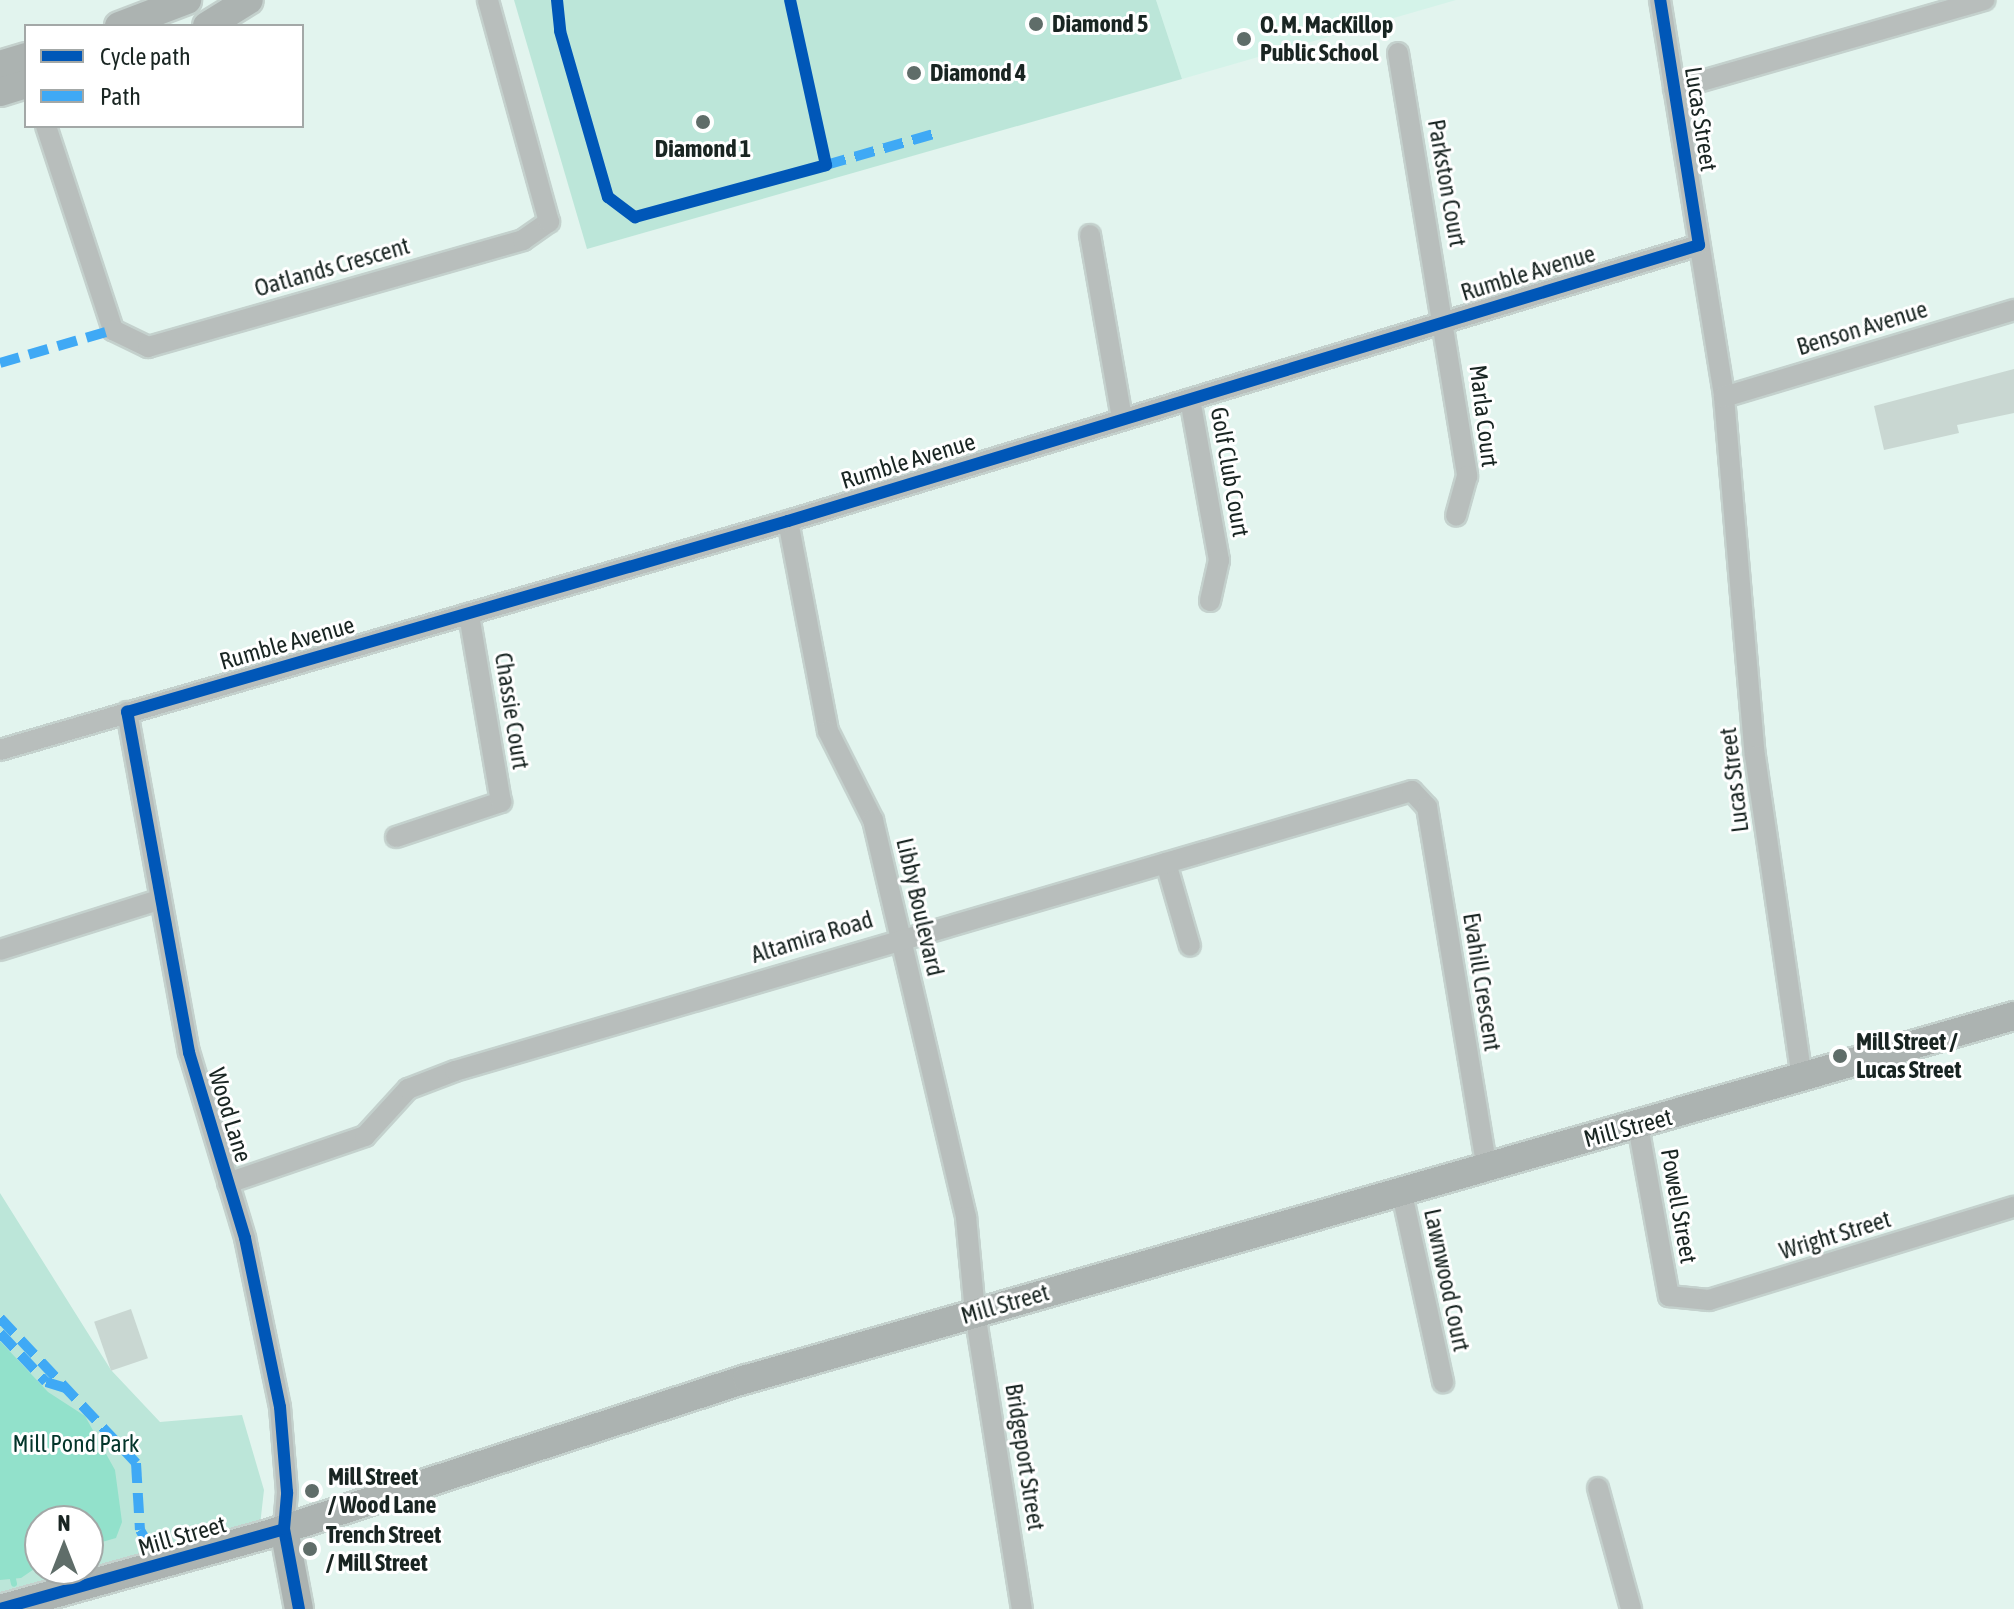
<!DOCTYPE html>
<style>
body{margin:0}
#map{position:relative;width:2014px;height:1609px;overflow:hidden;background:#e2f4ee;font-family:"Asap Condensed",sans-serif}
div>[style]{position:absolute}
.built>*{inset:0;background:#d4f3e9}
.green>*{inset:0;background:#bce6d9}
.water>*{inset:0;background:#92e1cb}
.stream>*{height:6px;margin:-3px;padding:0 3px;transform-origin:3px;border-radius:3px;background:#92e1cb}
.building>*{inset:0;background:#c9d7d2;transform-origin:0 0}
.roads{filter:drop-shadow(2px 0 #c4d1cd) drop-shadow(-2px 0 #c4d1cd) drop-shadow(0 2px #c4d1cd) drop-shadow(0 -2px #c4d1cd)}
.street>*{height:20px;margin:-10px;padding:0 10px;transform-origin:10px;border-radius:10px;background:#b8bebc}
.secondary>*{height:28px;margin:-14px;padding:0 14px;transform-origin:14px;border-radius:14px;background:#acb3b1}
.quiet>*{height:10px;margin-top:-5px;transform-origin:0;background:repeating-linear-gradient(90deg,#3fa9f5 0 20px,transparent 0 30px)}
.cycleway>*{height:12px;margin:-6px;padding:0 6px;transform-origin:6px;border-radius:6px;background:#0057b8}
.dots>*{width:22px;height:22px;translate:-50% -50%;box-sizing:border-box;border:4px solid #fff;border-radius:50%}
span{translate:-50% -50%;white-space:nowrap;text-align:center;line-height:1.15;-webkit-text-stroke:6px #fff;paint-order:stroke}
.poi-label{font-size:24px;color:#192522;font-weight:700}
.left{translate:0 -50%;text-align:left}
.street-label{font-size:24px;color:#192522}
.park-label{font-size:24px;color:#03352a}
.legend{position:absolute;left:24px;top:24px;width:280px;height:104px;box-sizing:border-box;background:#fff;border:2px solid #a3a8a7;margin:0;padding:10px 14px;list-style:none;font-size:24px;color:#192522}
.legend li{display:flex;align-items:center;gap:16px;height:40px}
.legend b{width:40px;border:2px solid #a3a8a7}
.north{position:absolute;left:24px;top:1505px;width:80px;height:80px;box-sizing:border-box;background:#fff;border:2px solid #a3a8a7;border-radius:50%;rotate:0deg;font-size:22px;font-weight:700;line-height:32px;text-align:center;color:#192522}
.north::after{content:'';display:block;margin:auto;width:28px;height:36px;background:#5f6d69;clip-path:polygon(50% 0,100% 100%,50% 72%,0 100%)}
</style>
<div id="map">
<div class="built">
<i style="clip-path:polygon(1156px 0,1456px 0,1182px 79px)"></i>
</div>
<div class="green">
<i style="clip-path:polygon(514px 0,1156px 0,1182px 79px,587px 249px)"></i>
<i style="clip-path:polygon(evenodd,0 1193px,111px 1370px,160px 1422px,242px 1415px,264px 1490px,260px 1525px,0 1609px,0 1193px,40px 1521px,88px 1521px,88px 1569px,40px 1569px,40px 1521px)"></i>
</div>
<div class="water">
<i style="clip-path:polygon(0 1341px,48px 1392px,85px 1416px,115px 1470px,122px 1522px,116px 1538px,88px 1546px,88px 1521px,40px 1521px,40px 1565px,21px 1578px,0 1580px)"></i>
</div>
<div class="stream">
<i style="left:12px;top:1575px;width:9px;rotate:77deg"></i>
</div>
<div class="building">
<i style="clip-path:polygon(2014px 369px,2014px 413px,1957px 425px,1959px 433px,1884px 450px,1874px 406px)"></i>
<i style="left:131px;top:1309px;width:52px;height:39px;rotate:71deg"></i>
</div>
<div class="roads">
<div class="street">
<i style="left:1660px;top:0;width:402px;rotate:80.8deg"></i>
<i style="left:1724px;top:397px;width:360px;rotate:85.1deg"></i>
<i style="left:1755px;top:756px;width:326px;rotate:81.7deg"></i>
<i style="left:1398px;top:53px;width:429px;rotate:80.7deg"></i>
<i style="left:1467px;top:476px;width:41px;rotate:105.4deg"></i>
<i style="left:1674px;top:89px;width:323px;rotate:-16deg"></i>
<i style="left:46px;top:126px;width:215px;rotate:71.8deg"></i>
<i style="left:113px;top:330px;width:39px;rotate:26deg"></i>
<i style="left:148px;top:347px;width:390px;rotate:-15.9deg"></i>
<i style="left:523px;top:240px;width:32px;rotate:-35deg"></i>
<i style="left:549px;top:222px;width:230px;rotate:-105.4deg"></i>
<i style="left:1090px;top:235px;width:187px;rotate:80.1deg"></i>
<i style="left:1724px;top:397px;width:303px;rotate:-16.7deg"></i>
<i style="left:1190px;top:399px;width:164px;rotate:79.8deg"></i>
<i style="left:1219px;top:560px;width:42px;rotate:102.4deg"></i>
<i style="left:788px;top:521px;width:214px;rotate:79.2deg"></i>
<i style="left:828px;top:731px;width:100px;rotate:63.2deg"></i>
<i style="left:873px;top:820px;width:408px;rotate:76.8deg"></i>
<i style="left:966px;top:1217px;width:96px;rotate:84.6deg"></i>
<i style="left:975px;top:1313px;width:300px;rotate:81deg"></i>
<i style="left:127px;top:712px;width:346px;rotate:79.7deg"></i>
<i style="left:189px;top:1052px;width:194px;rotate:73.2deg"></i>
<i style="left:245px;top:1238px;width:173px;rotate:78.3deg"></i>
<i style="left:280px;top:1407px;width:85px;rotate:85.3deg"></i>
<i style="left:287px;top:1492px;width:37px;rotate:95deg"></i>
<i style="left:0;top:750px;width:821px;rotate:-16.2deg"></i>
<i style="left:788px;top:521px;width:952px;rotate:-16.85deg"></i>
<i style="left:396px;top:837px;width:111px;rotate:-18.4deg"></i>
<i style="left:501px;top:802px;width:191px;rotate:-99.7deg"></i>
<i style="left:1166px;top:863px;width:86px;rotate:73.9deg"></i>
<i style="left:0;top:950px;width:167px;rotate:-17.5deg"></i>
<i style="left:1638px;top:1126px;width:173px;rotate:79.7deg"></i>
<i style="left:1669px;top:1296px;width:40px;rotate:5.7deg"></i>
<i style="left:1709px;top:1300px;width:319px;rotate:-17deg"></i>
<i style="left:228px;top:1183px;width:145px;rotate:-18.9deg"></i>
<i style="left:365px;top:1136px;width:64px;rotate:-47.5deg"></i>
<i style="left:408px;top:1089px;width:50px;rotate:-21deg"></i>
<i style="left:455px;top:1071px;width:997px;rotate:-16.31deg"></i>
<i style="left:1412px;top:791px;width:22px;rotate:47deg"></i>
<i style="left:1427px;top:807px;width:363px;rotate:80.6deg"></i>
<i style="left:1401px;top:1189px;width:198px;rotate:77.7deg"></i>
<i style="left:1598px;top:1488px;width:125px;rotate:74.7deg"></i>
</div>
<div class="secondary">
<i style="left:119px;top:26px;width:73px;rotate:-20.9deg"></i>
<i style="left:207px;top:26px;width:49px;rotate:-31.8deg"></i>
<i style="left:0;top:65px;width:27px;rotate:-17deg"></i>
<i style="left:0;top:92px;width:27px;rotate:-17deg"></i>
<i style="left:284px;top:1529px;width:81px;rotate:79.4deg"></i>
<i style="left:0;top:1609px;width:282px;rotate:-15.6deg"></i>
<i style="left:272px;top:1533px;width:499px;rotate:-18deg"></i>
<i style="left:747px;top:1379px;width:1318px;rotate:-15.99deg"></i>
</div>
</div>
<div class="quiet">
<i style="left:826px;top:165px;width:116px;rotate:-16.1deg"></i>
<i style="left:0;top:363px;width:118px;rotate:-16.3deg"></i>
<i style="left:0;top:1318px;width:199px;rotate:46.8deg"></i>
<i style="left:136px;top:1463px;width:67px;rotate:86.6deg"></i>
<i style="left:140px;top:1530px;width:23px;rotate:59deg"></i>
<i style="left:0;top:1333px;width:67px;rotate:46.8deg"></i>
<i style="left:46px;top:1382px;width:21px;rotate:17deg"></i>
</div>
<div class="cycleway">
<i style="left:557px;top:0;width:31px;rotate:84deg"></i>
<i style="left:560px;top:31px;width:173px;rotate:73.9deg"></i>
<i style="left:608px;top:197px;width:34px;rotate:37deg"></i>
<i style="left:635px;top:217px;width:198px;rotate:-15.2deg"></i>
<i style="left:826px;top:165px;width:169px;rotate:-102.3deg"></i>
<i style="left:0;top:1609px;width:295px;rotate:-15.7deg"></i>
<i style="left:299px;top:1609px;width:81px;rotate:-100.6deg"></i>
<i style="left:284px;top:1529px;width:37px;rotate:-85deg"></i>
<i style="left:287px;top:1492px;width:85px;rotate:-94.7deg"></i>
<i style="left:280px;top:1407px;width:173px;rotate:-101.7deg"></i>
<i style="left:245px;top:1238px;width:194px;rotate:-106.8deg"></i>
<i style="left:189px;top:1052px;width:346px;rotate:-100.3deg"></i>
<i style="left:127px;top:712px;width:688px;rotate:-16.12deg"></i>
<i style="left:788px;top:521px;width:952px;rotate:-16.85deg"></i>
<i style="left:1699px;top:245px;width:248px;rotate:-99deg"></i>
</div>
<div class="dots">
<i style="left:1036px;top:24px;background:#5f6d69"></i>
<i style="left:1244px;top:39px;background:#5f6d69"></i>
<i style="left:914px;top:73px;background:#5f6d69"></i>
<i style="left:703px;top:122px;background:#5f6d69"></i>
<i style="left:1840px;top:1056px;background:#5f6d69"></i>
<i style="left:312px;top:1491px;background:#5f6d69"></i>
<i style="left:310px;top:1549px;background:#5f6d69"></i>
</div>
<div class="poi-label">
<span class="left" style="left:1052px;top:24px">Diamond 5</span>
<span class="left" style="left:1260px;top:39px">O. M. MacKillop<br>Public School</span>
<span class="left" style="left:930px;top:73px">Diamond 4</span>
<span style="left:703px;top:149px">Diamond 1</span>
<span class="left" style="left:1856px;top:1056px">Mill Street /<br>Lucas Street</span>
<span class="left" style="left:328px;top:1491px">Mill Street<br>/ Wood Lane</span>
<span class="left" style="left:326px;top:1549px">Trench Street<br>/ Mill Street</span>
</div>
<div class="street-label">
<span style="left:1701px;top:119px;rotate:81deg">Lucas Street</span>
<span style="left:1447px;top:183px;rotate:80deg">Parkston Court</span>
<span style="left:332px;top:267px;rotate:-16deg">Oatlands Crescent</span>
<span style="left:1528px;top:273px;rotate:-17deg">Rumble Avenue</span>
<span style="left:1862px;top:328px;rotate:-17deg">Benson Avenue</span>
<span style="left:1484px;top:416px;rotate:83deg">Marla Court</span>
<span style="left:908px;top:461px;rotate:-17deg">Rumble Avenue</span>
<span style="left:1230px;top:472px;rotate:80deg">Golf Club Court</span>
<span style="left:287px;top:643px;rotate:-16deg">Rumble Avenue</span>
<span style="left:512px;top:711px;rotate:81deg">Chassie Court</span>
<span style="left:1734px;top:780px;rotate:-97deg">Lucas Street</span>
<span style="left:920px;top:907px;rotate:77deg">Libby Boulevard</span>
<span style="left:812px;top:937px;rotate:-17deg">Altamira Road</span>
<span style="left:1482px;top:982px;rotate:81deg">Evahill Crescent</span>
<span style="left:230px;top:1115px;rotate:73deg">Wood Lane</span>
<span style="left:1628px;top:1128px;rotate:-15deg">Mill Street</span>
<span style="left:1679px;top:1206px;rotate:80deg">Powell Street</span>
<span style="left:1835px;top:1235px;rotate:-17deg">Wright Street</span>
<span style="left:1447px;top:1280px;rotate:78deg">Lawnwood Court</span>
<span style="left:1005px;top:1304px;rotate:-16deg">Mill Street</span>
<span style="left:1025px;top:1457px;rotate:81deg">Bridgeport Street</span>
<span style="left:182px;top:1536px;rotate:-16deg">Mill Street</span>
</div>
<div class="park-label">
<span style="left:76px;top:1444px">Mill Pond Park</span>
</div>
<ul class="legend">
<li><b style="height:10px;background:#0057b8"></b>Cycle path</li>
<li><b style="height:10px;background:#3fa9f5"></b>Path</li>
</ul>
<div class="north">N</div>
</div>
